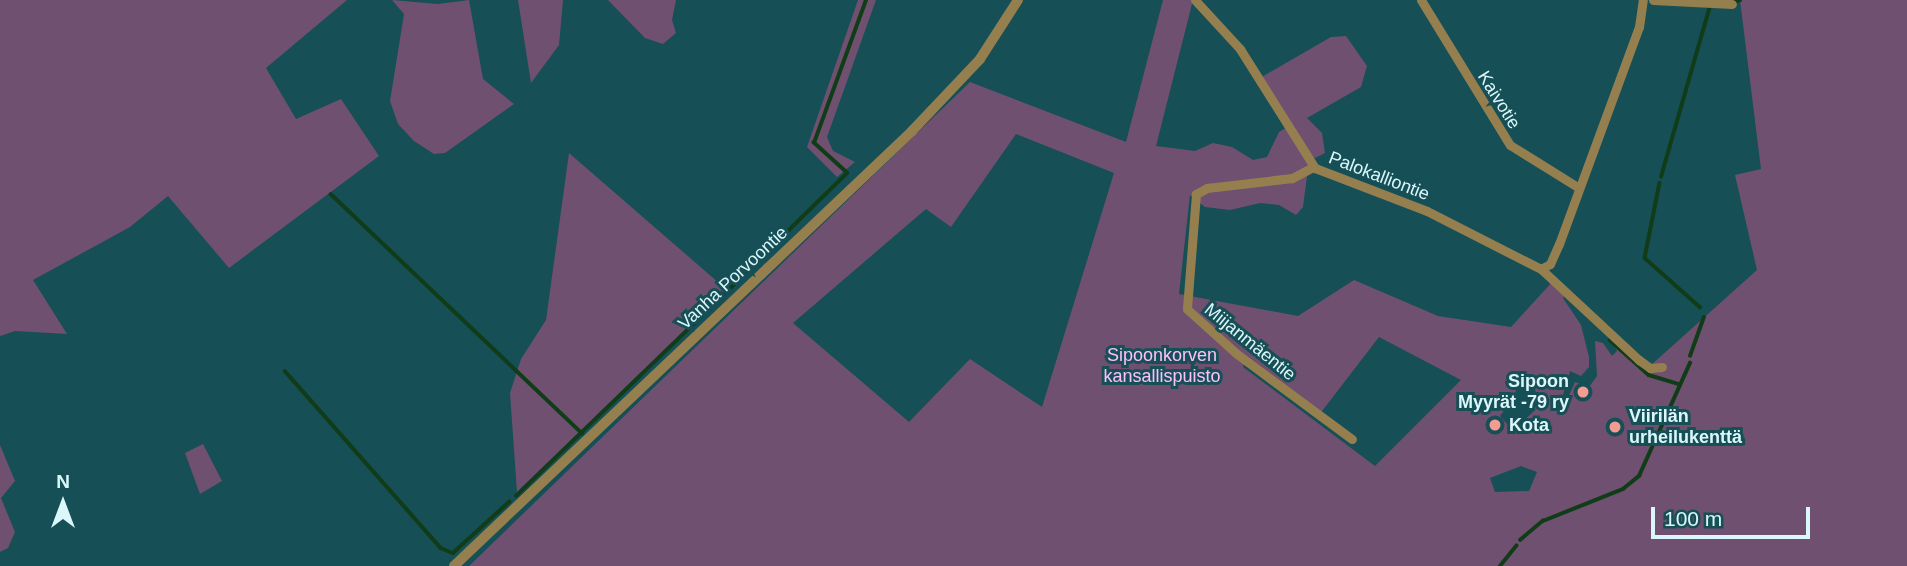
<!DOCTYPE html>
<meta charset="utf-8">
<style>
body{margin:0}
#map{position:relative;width:1907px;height:566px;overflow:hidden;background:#164f56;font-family:Helvetica,sans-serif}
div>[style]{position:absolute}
.green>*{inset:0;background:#705070}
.stream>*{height:3.5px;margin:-1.75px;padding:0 1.75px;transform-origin:1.75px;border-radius:1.75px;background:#103c18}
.minor>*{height:9px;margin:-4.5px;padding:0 4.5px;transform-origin:4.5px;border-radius:4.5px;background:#957f4f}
.tertiary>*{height:10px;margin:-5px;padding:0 5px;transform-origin:5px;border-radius:5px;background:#957f4f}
.dots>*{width:19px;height:19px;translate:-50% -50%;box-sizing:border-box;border:4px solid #164f56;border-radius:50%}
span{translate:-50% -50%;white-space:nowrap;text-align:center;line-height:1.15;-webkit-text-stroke:6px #164f56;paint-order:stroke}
.street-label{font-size:18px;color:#dbf7fb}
.park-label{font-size:18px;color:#fcc0fb}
.poi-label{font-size:18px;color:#dbf7fb;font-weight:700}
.right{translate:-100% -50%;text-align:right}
.left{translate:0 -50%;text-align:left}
.north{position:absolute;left:28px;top:468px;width:70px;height:70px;-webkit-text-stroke:5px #164f56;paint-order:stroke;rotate:0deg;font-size:19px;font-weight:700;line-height:28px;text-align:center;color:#dbf7fb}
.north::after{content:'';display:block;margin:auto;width:24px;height:32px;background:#dbf7fb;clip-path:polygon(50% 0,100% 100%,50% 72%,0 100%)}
.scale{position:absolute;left:1651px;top:507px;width:159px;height:32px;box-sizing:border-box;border:4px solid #dbf7fb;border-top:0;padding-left:9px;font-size:21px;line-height:24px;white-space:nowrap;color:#dbf7fb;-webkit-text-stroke:5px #164f56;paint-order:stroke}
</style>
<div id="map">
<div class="green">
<i style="clip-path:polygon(0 0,347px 0,266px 68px,296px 119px,341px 99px,379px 156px,229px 268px,168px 196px,130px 227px,33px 280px,67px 334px,15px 331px,0 336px)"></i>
<i style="clip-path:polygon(392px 0,438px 4px,469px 0,483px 79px,514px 104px,445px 153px,434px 154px,414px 141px,398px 124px,390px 101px,404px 14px)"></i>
<i style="clip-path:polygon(518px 0,563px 0,559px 45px,531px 83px)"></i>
<i style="clip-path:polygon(608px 0,676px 0,672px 20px,676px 33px,663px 44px,645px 38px)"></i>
<i style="clip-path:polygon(858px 0,876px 0,827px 137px,833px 151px,855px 162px,837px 177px,807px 147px)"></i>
<i style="clip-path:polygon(evenodd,1163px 0,1193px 0,1156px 146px,1195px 151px,1213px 143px,1232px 147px,1253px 160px,1267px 157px,1279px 132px,1289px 126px,1260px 78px,1331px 37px,1346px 36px,1367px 66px,1361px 87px,1307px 118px,1322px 133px,1325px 153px,1309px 161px,1303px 207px,1296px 215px,1279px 205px,1260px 203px,1230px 210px,1205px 207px,1190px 195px,1179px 294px,1298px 316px,1354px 280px,1438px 316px,1511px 327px,1553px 281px,1567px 294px,1563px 298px,1581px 325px,1589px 357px,1589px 367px,1581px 376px,1570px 371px,1560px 405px,1565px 404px,1575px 382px,1589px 387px,1597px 376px,1595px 341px,1603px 343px,1612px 356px,1617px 351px,1609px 336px,1651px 365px,1757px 270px,1735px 175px,1761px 169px,1740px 0,1907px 0,1907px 566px,469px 566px,970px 82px,1126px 142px,1163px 0,1016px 134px,1114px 173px,1042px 407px,970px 359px,909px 422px,793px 323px,926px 209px,951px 227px,1016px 134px,1163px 0,1379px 337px,1461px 380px,1375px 466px,1243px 367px,1245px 361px,1319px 415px,1379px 337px,1163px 0,1532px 380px,1538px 399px,1534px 411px,1522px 422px,1507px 424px,1500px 416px,1515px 395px,1517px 384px,1532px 380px,1163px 0,1521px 466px,1537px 472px,1529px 491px,1495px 492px,1490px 478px,1521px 466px)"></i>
<i style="clip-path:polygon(569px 153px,727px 290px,517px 492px,510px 393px,521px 359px,546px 320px)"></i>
<i style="clip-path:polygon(203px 444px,222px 481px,200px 494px,185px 453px)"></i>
<i style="clip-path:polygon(0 445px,15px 481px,1px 498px,15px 532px,8px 548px,0 552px)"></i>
</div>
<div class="stream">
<i style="left:1732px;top:2px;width:8px;rotate:-14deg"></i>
<i style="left:1661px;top:177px;width:178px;rotate:-74deg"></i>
<i style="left:1660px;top:183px;width:76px;rotate:101.3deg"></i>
<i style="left:1645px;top:258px;width:74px;rotate:41.7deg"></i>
<i style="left:331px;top:194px;width:347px;rotate:43.6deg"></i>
<i style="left:742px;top:276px;width:147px;rotate:-44.4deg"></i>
<i style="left:847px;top:173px;width:45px;rotate:-137.7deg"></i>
<i style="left:814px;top:143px;width:152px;rotate:-70deg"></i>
<i style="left:1610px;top:340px;width:52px;rotate:41.9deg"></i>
<i style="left:1649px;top:375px;width:31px;rotate:17deg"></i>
<i style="left:1690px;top:356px;width:41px;rotate:-70.3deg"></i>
<i style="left:285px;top:371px;width:236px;rotate:48.6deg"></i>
<i style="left:441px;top:548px;width:13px;rotate:23deg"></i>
<i style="left:453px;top:553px;width:76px;rotate:-42.3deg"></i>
<i style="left:516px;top:496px;width:305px;rotate:-44.1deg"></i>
<i style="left:1520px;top:540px;width:30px;rotate:-40deg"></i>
<i style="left:1543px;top:521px;width:86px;rotate:-21.8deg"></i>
<i style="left:1623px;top:489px;width:21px;rotate:-39deg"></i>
<i style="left:1639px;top:476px;width:124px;rotate:-65.7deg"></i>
<i style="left:1500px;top:566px;width:26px;rotate:-51deg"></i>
</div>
<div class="minor">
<i style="left:1195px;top:0;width:67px;rotate:47.4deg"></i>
<i style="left:1240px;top:49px;width:141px;rotate:57.8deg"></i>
<i style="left:1315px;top:168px;width:120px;rotate:21deg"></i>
<i style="left:1427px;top:211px;width:128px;rotate:27deg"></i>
<i style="left:1541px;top:269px;width:10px;rotate:-29deg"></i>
<i style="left:1550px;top:264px;width:22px;rotate:-66deg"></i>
<i style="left:1559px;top:244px;width:231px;rotate:-69.8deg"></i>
<i style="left:1639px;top:27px;width:27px;rotate:-82deg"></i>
<i style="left:1421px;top:0;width:170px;rotate:58.5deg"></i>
<i style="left:1510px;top:145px;width:81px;rotate:31.9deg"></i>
<i style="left:1653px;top:0;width:79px;rotate:2.9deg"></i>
<i style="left:1313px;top:167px;width:24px;rotate:152deg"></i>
<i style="left:1292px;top:178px;width:86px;rotate:173.3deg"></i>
<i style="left:1207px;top:188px;width:13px;rotate:151deg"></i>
<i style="left:1196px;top:194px;width:115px;rotate:94.5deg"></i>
<i style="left:1187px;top:309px;width:67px;rotate:42deg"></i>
<i style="left:1237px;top:354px;width:143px;rotate:36.5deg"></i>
<i style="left:1541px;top:269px;width:134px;rotate:42.9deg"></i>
<i style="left:1639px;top:360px;width:14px;rotate:36deg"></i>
<i style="left:1650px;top:368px;width:12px;rotate:-5deg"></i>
</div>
<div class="tertiary">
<i style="left:454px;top:566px;width:632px;rotate:-43.52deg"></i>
<i style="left:912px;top:131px;width:99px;rotate:-46.6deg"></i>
<i style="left:980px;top:59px;width:70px;rotate:-57.2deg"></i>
</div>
<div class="dots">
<i style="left:1583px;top:392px;background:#f59c92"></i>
<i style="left:1495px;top:425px;background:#f59c92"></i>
<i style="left:1615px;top:427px;background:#f59c92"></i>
</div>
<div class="street-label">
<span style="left:1499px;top:100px;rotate:58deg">Kaivotie</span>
<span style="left:1379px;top:176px;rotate:21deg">Palokalliontie</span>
<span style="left:733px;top:278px;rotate:-43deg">Vanha Porvoontie</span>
<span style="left:1250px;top:342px;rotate:39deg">Miijanmäentie</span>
</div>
<div class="park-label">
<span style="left:1162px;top:366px">Sipoonkorven<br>kansallispuisto</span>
</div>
<div class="poi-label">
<span class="right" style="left:1569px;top:392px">Sipoon<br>Myyrät -79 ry</span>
<span class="left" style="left:1629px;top:427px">Viirilän<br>urheilukenttä</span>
<span class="left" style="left:1509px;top:425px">Kota</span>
</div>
<div class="north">N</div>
<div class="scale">100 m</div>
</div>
